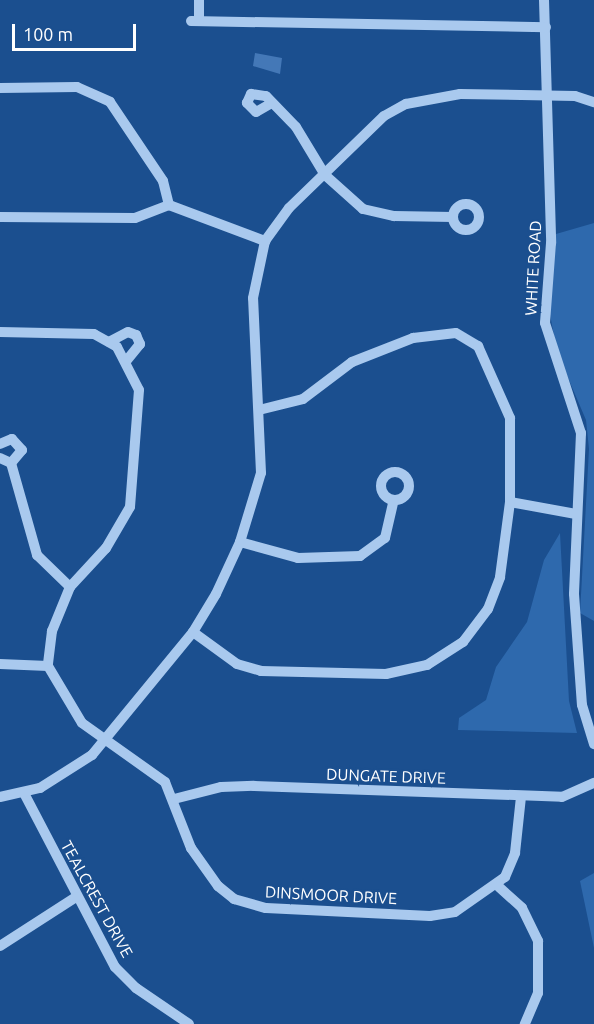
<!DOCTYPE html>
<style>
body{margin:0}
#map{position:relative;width:594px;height:1024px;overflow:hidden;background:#1b4f8f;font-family:Ubuntu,sans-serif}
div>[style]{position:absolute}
.green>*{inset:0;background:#2e69ad}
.building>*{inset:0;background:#4478b7}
.minor>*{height:10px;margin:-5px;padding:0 5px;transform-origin:5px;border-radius:5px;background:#a9c9ee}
.minor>.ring{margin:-5px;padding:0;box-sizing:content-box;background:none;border:10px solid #a9c9ee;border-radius:50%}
span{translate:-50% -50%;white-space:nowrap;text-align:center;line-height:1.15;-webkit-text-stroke:4.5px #1b4f8f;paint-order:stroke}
.street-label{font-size:16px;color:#fff}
.scale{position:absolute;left:12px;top:24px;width:124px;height:27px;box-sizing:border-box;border:3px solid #fff;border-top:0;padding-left:8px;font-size:18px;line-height:21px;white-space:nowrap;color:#fff;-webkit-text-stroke:4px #1b4f8f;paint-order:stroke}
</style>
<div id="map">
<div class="green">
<i style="clip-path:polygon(594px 223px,594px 621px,580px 613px,589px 449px,586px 420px,557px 352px,549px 309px,556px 234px)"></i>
<i style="clip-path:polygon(560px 533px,569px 701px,577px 733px,458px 730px,459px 718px,486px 700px,496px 667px,527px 622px,544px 560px)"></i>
<i style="clip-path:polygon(594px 873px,594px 948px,580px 881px)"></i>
</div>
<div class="building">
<i style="clip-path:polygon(255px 53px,282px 58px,280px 74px,253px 66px)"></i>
</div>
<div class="minor">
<i style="left:544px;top:0;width:243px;rotate:88.3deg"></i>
<i style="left:551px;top:243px;width:80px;rotate:94.3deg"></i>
<i style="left:545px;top:323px;width:116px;rotate:71.9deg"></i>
<i style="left:581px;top:433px;width:161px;rotate:92.5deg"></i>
<i style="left:574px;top:594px;width:111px;rotate:85.9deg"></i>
<i style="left:582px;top:705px;width:41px;rotate:72.9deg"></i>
<i style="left:191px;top:21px;width:355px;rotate:1deg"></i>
<i style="left:199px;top:21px;width:21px;rotate:-90deg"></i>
<i style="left:0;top:88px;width:77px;rotate:-0.7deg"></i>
<i style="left:77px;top:87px;width:36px;rotate:24deg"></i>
<i style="left:110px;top:102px;width:95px;rotate:56.1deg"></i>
<i style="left:163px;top:181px;width:25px;rotate:76deg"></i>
<i style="left:169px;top:205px;width:103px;rotate:20.6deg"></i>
<i style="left:270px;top:104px;width:16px;rotate:150deg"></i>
<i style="left:256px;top:112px;width:13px;rotate:-135deg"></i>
<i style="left:247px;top:103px;width:10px;rotate:-66deg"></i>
<i style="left:251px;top:94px;width:15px;rotate:8deg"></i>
<i style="left:266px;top:96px;width:43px;rotate:45.9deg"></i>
<i style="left:296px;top:127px;width:56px;rotate:58.9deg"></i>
<i style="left:325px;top:175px;width:51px;rotate:41.8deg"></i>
<i style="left:363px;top:209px;width:32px;rotate:13deg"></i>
<i style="left:394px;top:216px;width:59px;rotate:1deg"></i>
<i class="ring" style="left:453px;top:204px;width:16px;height:16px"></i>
<i style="left:0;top:217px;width:135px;rotate:0.4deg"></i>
<i style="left:135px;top:218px;width:36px;rotate:-21deg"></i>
<i style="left:0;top:332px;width:94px;rotate:1.2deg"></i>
<i style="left:94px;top:334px;width:26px;rotate:29deg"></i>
<i style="left:117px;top:347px;width:48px;rotate:62.9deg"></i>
<i style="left:139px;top:390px;width:117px;rotate:94.4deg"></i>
<i style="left:130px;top:507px;width:48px;rotate:120.3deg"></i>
<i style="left:106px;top:548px;width:53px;rotate:132.7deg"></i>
<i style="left:70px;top:587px;width:48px;rotate:112.2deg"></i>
<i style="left:52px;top:631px;width:35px;rotate:97deg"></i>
<i style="left:48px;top:666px;width:66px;rotate:59.2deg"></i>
<i style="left:82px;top:723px;width:102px;rotate:35.4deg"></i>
<i style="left:165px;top:782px;width:71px;rotate:68.5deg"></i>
<i style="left:191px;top:848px;width:47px;rotate:54.6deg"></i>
<i style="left:218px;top:886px;width:21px;rotate:39deg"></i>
<i style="left:234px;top:899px;width:33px;rotate:16deg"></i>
<i style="left:266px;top:908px;width:164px;rotate:2.8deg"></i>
<i style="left:430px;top:916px;width:25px;rotate:-9deg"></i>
<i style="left:455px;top:912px;width:61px;rotate:-35deg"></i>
<i style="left:505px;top:877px;width:26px;rotate:-67deg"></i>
<i style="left:515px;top:853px;width:56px;rotate:-83.9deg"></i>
<i style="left:109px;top:342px;width:21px;rotate:-28deg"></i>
<i style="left:128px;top:332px;width:9px;rotate:21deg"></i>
<i style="left:136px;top:335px;width:10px;rotate:66deg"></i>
<i style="left:140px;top:344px;width:22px;rotate:129deg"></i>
<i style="left:259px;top:410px;width:45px;rotate:-14deg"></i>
<i style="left:303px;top:399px;width:61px;rotate:-37.1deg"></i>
<i style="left:352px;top:362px;width:66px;rotate:-21.5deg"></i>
<i style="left:413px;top:338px;width:43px;rotate:-6.6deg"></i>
<i style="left:456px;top:333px;width:26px;rotate:31deg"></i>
<i style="left:478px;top:346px;width:79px;rotate:66deg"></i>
<i style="left:510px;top:418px;width:84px;rotate:90deg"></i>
<i style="left:510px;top:502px;width:67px;rotate:10.3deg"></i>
<i style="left:0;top:444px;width:13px;rotate:-23deg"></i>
<i style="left:12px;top:439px;width:15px;rotate:48deg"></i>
<i style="left:22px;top:450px;width:17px;rotate:130deg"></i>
<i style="left:11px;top:463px;width:12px;rotate:-156deg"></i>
<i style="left:11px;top:463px;width:96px;rotate:74.2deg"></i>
<i style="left:37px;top:555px;width:46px;rotate:44.1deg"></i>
<i class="ring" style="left:381px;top:472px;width:18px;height:18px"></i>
<i style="left:240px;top:542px;width:60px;rotate:15.4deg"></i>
<i style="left:298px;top:558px;width:62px;rotate:-1.8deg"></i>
<i style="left:360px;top:556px;width:31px;rotate:-36deg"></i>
<i style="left:385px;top:538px;width:39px;rotate:-77deg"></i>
<i style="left:193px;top:632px;width:54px;rotate:36deg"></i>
<i style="left:237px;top:664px;width:25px;rotate:16deg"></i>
<i style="left:261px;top:671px;width:125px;rotate:1.4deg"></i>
<i style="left:386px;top:674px;width:42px;rotate:-12.4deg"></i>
<i style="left:427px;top:665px;width:43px;rotate:-32.6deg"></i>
<i style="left:463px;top:642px;width:41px;rotate:-52.9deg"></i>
<i style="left:488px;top:609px;width:34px;rotate:-69deg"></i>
<i style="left:500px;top:577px;width:76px;rotate:-82.4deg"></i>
<i style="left:0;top:664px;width:48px;rotate:2.4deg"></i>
<i style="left:25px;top:795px;width:194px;rotate:62.4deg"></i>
<i style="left:115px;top:967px;width:30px;rotate:45deg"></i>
<i style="left:136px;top:988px;width:64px;rotate:34.2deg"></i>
<i style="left:0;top:797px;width:41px;rotate:-12.7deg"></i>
<i style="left:40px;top:788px;width:62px;rotate:-32.4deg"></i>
<i style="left:92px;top:755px;width:159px;rotate:-50.6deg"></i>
<i style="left:193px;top:632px;width:44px;rotate:-58.8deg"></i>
<i style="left:216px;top:594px;width:57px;rotate:-65.2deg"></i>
<i style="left:240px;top:542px;width:72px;rotate:-73.1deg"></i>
<i style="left:261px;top:473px;width:175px;rotate:-92.6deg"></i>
<i style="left:253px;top:298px;width:58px;rotate:-78.1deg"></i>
<i style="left:265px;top:241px;width:41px;rotate:-54deg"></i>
<i style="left:289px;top:208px;width:132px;rotate:-44.1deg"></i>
<i style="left:384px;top:116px;width:25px;rotate:-29deg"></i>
<i style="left:406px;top:104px;width:55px;rotate:-10.5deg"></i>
<i style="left:460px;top:94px;width:115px;rotate:1deg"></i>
<i style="left:575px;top:96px;width:20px;rotate:18deg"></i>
<i style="left:174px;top:799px;width:49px;rotate:-14.3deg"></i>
<i style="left:221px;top:787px;width:33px;rotate:-2deg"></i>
<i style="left:254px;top:786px;width:308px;rotate:2deg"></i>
<i style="left:562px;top:797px;width:35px;rotate:-24deg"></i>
<i style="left:499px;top:887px;width:31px;rotate:42deg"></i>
<i style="left:522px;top:908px;width:37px;rotate:64deg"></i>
<i style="left:538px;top:941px;width:52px;rotate:90deg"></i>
<i style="left:538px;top:993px;width:34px;rotate:113deg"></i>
<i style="left:0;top:946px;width:90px;rotate:-32.8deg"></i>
</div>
<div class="street-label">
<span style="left:533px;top:268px;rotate:-87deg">WHITE ROAD</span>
<span style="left:386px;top:776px;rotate:2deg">DUNGATE DRIVE</span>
<span style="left:331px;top:895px;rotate:3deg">DINSMOOR DRIVE</span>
<span style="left:97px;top:899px;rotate:61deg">TEALCREST DRIVE</span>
</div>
<div class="scale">100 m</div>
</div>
